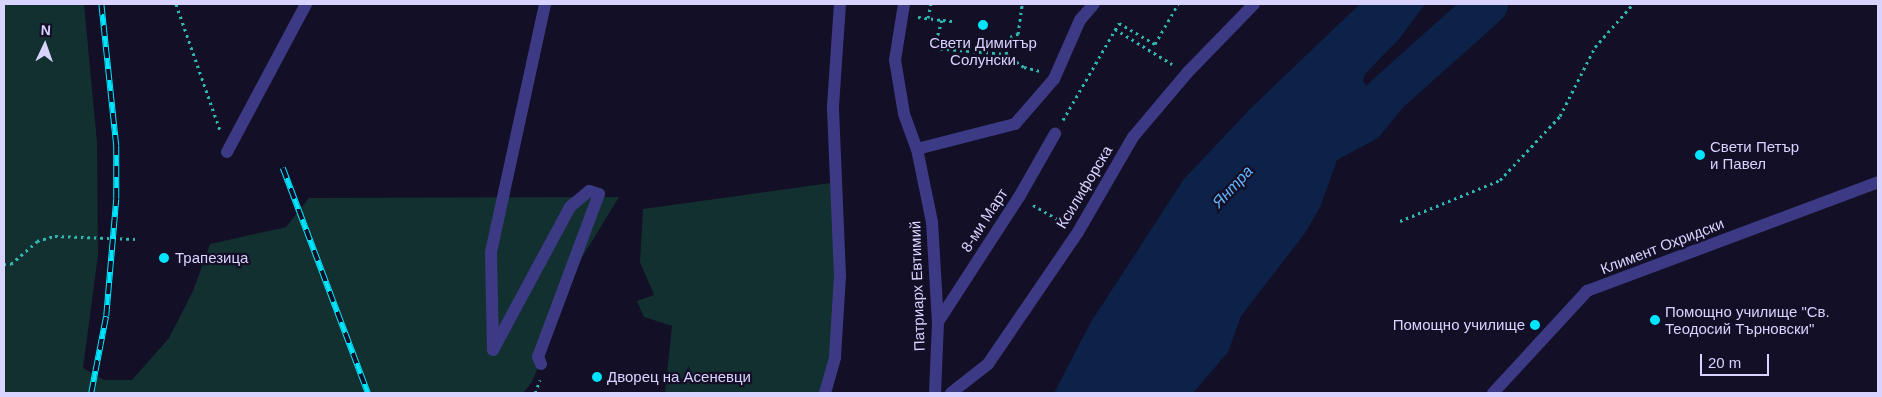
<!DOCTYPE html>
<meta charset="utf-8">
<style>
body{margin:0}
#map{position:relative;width:1882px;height:397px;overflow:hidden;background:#130f26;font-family:Arial,sans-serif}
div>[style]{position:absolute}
.green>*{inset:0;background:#12302f}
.water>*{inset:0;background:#0c2248}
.river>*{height:41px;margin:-20.5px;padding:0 20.5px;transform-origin:20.5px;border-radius:20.5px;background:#0c2248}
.path>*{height:3px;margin-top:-1.5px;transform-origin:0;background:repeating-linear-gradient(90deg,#2fb8b0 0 2.5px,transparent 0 6.5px)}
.minor>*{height:12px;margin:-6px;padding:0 6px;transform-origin:6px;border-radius:6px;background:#3d3a85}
.rail>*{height:5.5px;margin-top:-2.75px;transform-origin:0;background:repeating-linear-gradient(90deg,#130f26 0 11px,#00e5ff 0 22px);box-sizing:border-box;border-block:1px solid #00e5ff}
.dots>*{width:14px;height:14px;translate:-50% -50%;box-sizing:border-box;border:2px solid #130f26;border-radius:50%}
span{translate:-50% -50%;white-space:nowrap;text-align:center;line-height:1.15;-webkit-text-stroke:4.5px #130f26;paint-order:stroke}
.poi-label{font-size:15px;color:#d9d4ff}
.left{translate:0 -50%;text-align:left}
.right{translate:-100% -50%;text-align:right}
.street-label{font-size:15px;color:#d9d4ff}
.water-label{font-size:16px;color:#62b6ff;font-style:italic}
.frame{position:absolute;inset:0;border:5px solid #d9d4ff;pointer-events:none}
.north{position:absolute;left:20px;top:20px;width:50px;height:50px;-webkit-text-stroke:4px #130f26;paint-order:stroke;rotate:3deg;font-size:14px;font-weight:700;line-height:20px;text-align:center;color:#d9d4ff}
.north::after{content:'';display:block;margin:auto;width:18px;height:22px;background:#d9d4ff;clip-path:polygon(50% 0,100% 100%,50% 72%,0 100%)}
.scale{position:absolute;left:1700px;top:354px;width:69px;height:22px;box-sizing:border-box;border:2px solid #d9d4ff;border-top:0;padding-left:6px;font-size:15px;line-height:18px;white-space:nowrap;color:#d9d4ff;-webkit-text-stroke:4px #130f26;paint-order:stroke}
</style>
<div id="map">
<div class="green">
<i style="clip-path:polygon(4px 4px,84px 4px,97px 142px,98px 255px,83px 368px,104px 380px,132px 380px,169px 338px,193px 291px,210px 244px,286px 227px,309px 198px,619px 197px,578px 264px,532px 382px,523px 393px,4px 393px)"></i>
<i style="clip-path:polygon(838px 182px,840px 276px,825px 393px,665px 393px,672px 326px,644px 317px,637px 301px,654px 295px,640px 262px,643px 209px)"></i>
</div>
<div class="water">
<i style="clip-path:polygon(1360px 4px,1425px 4px,1399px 39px,1365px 74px,1363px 81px,1367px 87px,1376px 89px,1389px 81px,1404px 62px,1422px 52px,1430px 64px,1411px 89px,1410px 99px,1378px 138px,1337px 160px,1320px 207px,1305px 233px,1241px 316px,1228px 352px,1193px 393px,1054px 393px,1091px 322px,1184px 179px,1251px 108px)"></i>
</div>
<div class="river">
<i style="left:1384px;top:96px;width:138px;rotate:-41.8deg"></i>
</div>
<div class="path">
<i style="left:176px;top:4px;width:133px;rotate:70.8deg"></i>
<i style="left:918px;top:17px;width:24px;rotate:7deg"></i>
<i style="left:928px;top:18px;width:14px;rotate:-78deg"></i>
<i style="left:952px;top:21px;width:10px;rotate:-174deg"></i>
<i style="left:942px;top:20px;width:29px;rotate:106deg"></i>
<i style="left:934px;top:48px;width:72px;rotate:4.8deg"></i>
<i style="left:1006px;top:54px;width:22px;rotate:36deg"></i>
<i style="left:1024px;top:67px;width:16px;rotate:14deg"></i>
<i style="left:1115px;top:29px;width:67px;rotate:31.6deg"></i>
<i style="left:1006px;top:54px;width:17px;rotate:-77deg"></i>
<i style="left:1010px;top:37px;width:9px;rotate:-21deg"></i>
<i style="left:1018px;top:34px;width:30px;rotate:-82deg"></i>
<i style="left:1063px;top:120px;width:112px;rotate:-60deg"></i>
<i style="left:1119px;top:23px;width:42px;rotate:30.3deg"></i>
<i style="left:1155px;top:44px;width:46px;rotate:-60.1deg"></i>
<i style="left:1033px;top:205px;width:36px;rotate:30deg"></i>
<i style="left:1400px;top:221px;width:108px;rotate:-22.3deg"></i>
<i style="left:1500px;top:180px;width:88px;rotate:-46.8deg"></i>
<i style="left:1560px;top:116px;width:77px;rotate:-63.1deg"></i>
<i style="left:1595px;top:47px;width:57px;rotate:-48.5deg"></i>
<i style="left:4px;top:264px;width:7px"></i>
<i style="left:11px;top:264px;width:35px;rotate:-41deg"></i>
<i style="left:37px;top:241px;width:19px;rotate:-16deg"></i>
<i style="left:55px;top:236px;width:80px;rotate:2.1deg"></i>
<i style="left:535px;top:393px;width:14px;rotate:-69deg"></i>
</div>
<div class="minor">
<i style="left:904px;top:4px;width:57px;rotate:99.1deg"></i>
<i style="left:895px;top:60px;width:55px;rotate:80.5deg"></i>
<i style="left:904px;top:114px;width:37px;rotate:70deg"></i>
<i style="left:917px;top:149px;width:75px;rotate:78.4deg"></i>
<i style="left:932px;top:222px;width:100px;rotate:86.6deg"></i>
<i style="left:938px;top:322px;width:71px;rotate:92.4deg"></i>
<i style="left:917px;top:149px;width:101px;rotate:-14.3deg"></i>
<i style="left:1015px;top:124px;width:60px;rotate:-49.1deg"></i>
<i style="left:1054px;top:79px;width:64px;rotate:-66.2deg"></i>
<i style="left:1080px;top:20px;width:21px;rotate:-49deg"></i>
<i style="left:227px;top:152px;width:168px;rotate:-61.9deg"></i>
<i style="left:938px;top:322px;width:149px;rotate:-57.1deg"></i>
<i style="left:1019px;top:197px;width:73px;rotate:-60.3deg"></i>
<i style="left:541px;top:364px;width:8px;rotate:-113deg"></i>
<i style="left:538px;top:357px;width:174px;rotate:-69.5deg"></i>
<i style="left:599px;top:194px;width:10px;rotate:-163deg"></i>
<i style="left:589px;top:191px;width:25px;rotate:140deg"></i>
<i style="left:570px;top:207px;width:162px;rotate:118.3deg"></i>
<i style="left:493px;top:350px;width:98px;rotate:-91.2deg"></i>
<i style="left:491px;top:252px;width:254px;rotate:-77.7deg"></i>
<i style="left:825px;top:393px;width:37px;rotate:-74deg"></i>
<i style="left:835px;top:357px;width:81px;rotate:-86.5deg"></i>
<i style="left:840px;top:276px;width:170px;rotate:-92.4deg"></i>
<i style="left:833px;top:106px;width:102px;rotate:-86.1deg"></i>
<i style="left:951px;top:393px;width:47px;rotate:-38.1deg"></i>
<i style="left:988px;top:364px;width:160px;rotate:-55.7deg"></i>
<i style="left:1078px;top:232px;width:110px;rotate:-59.9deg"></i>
<i style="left:1133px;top:137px;width:84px;rotate:-49.8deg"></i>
<i style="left:1187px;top:73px;width:96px;rotate:-45.8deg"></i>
<i style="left:1493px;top:393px;width:139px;rotate:-47.3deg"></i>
<i style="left:1587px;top:291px;width:311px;rotate:-20.5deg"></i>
</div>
<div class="rail">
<i style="left:283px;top:168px;width:241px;rotate:69.3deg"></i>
<i style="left:91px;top:393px;width:78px;rotate:-79deg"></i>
<i style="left:106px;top:316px;width:117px;rotate:-85.1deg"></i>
<i style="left:116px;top:199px;width:53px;rotate:-90deg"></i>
<i style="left:116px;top:146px;width:143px;rotate:-96deg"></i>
</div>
<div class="dots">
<i style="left:983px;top:25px;background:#00e5ff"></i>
<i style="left:1700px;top:155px;background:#00e5ff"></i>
<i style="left:164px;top:258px;background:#00e5ff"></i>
<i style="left:1655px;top:320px;background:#00e5ff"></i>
<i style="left:1535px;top:325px;background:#00e5ff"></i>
<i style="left:597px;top:377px;background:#00e5ff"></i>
</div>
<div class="poi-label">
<span style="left:983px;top:51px">Свети Димитър<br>Солунски</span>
<span class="left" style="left:1710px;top:155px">Свети Петър<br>и Павел</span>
<span class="left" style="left:175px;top:258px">Трапезица</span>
<span class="left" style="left:1665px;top:320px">Помощно училище "Св.<br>Теодосий Търновски"</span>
<span class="right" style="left:1525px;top:325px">Помощно училище</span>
<span class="left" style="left:607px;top:377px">Дворец на Асеневци</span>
</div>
<div class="street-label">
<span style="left:1084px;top:187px;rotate:-59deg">Ксилифорска</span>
<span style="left:984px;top:220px;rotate:-57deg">8-ми Март</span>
<span style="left:1662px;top:246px;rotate:-21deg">Климент Охридски</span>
<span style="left:917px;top:286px;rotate:-92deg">Патриарх Евтимий</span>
</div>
<div class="water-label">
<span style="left:1233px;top:187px;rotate:-47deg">Янтра</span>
</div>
<div class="frame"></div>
<div class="north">N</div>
<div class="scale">20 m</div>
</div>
